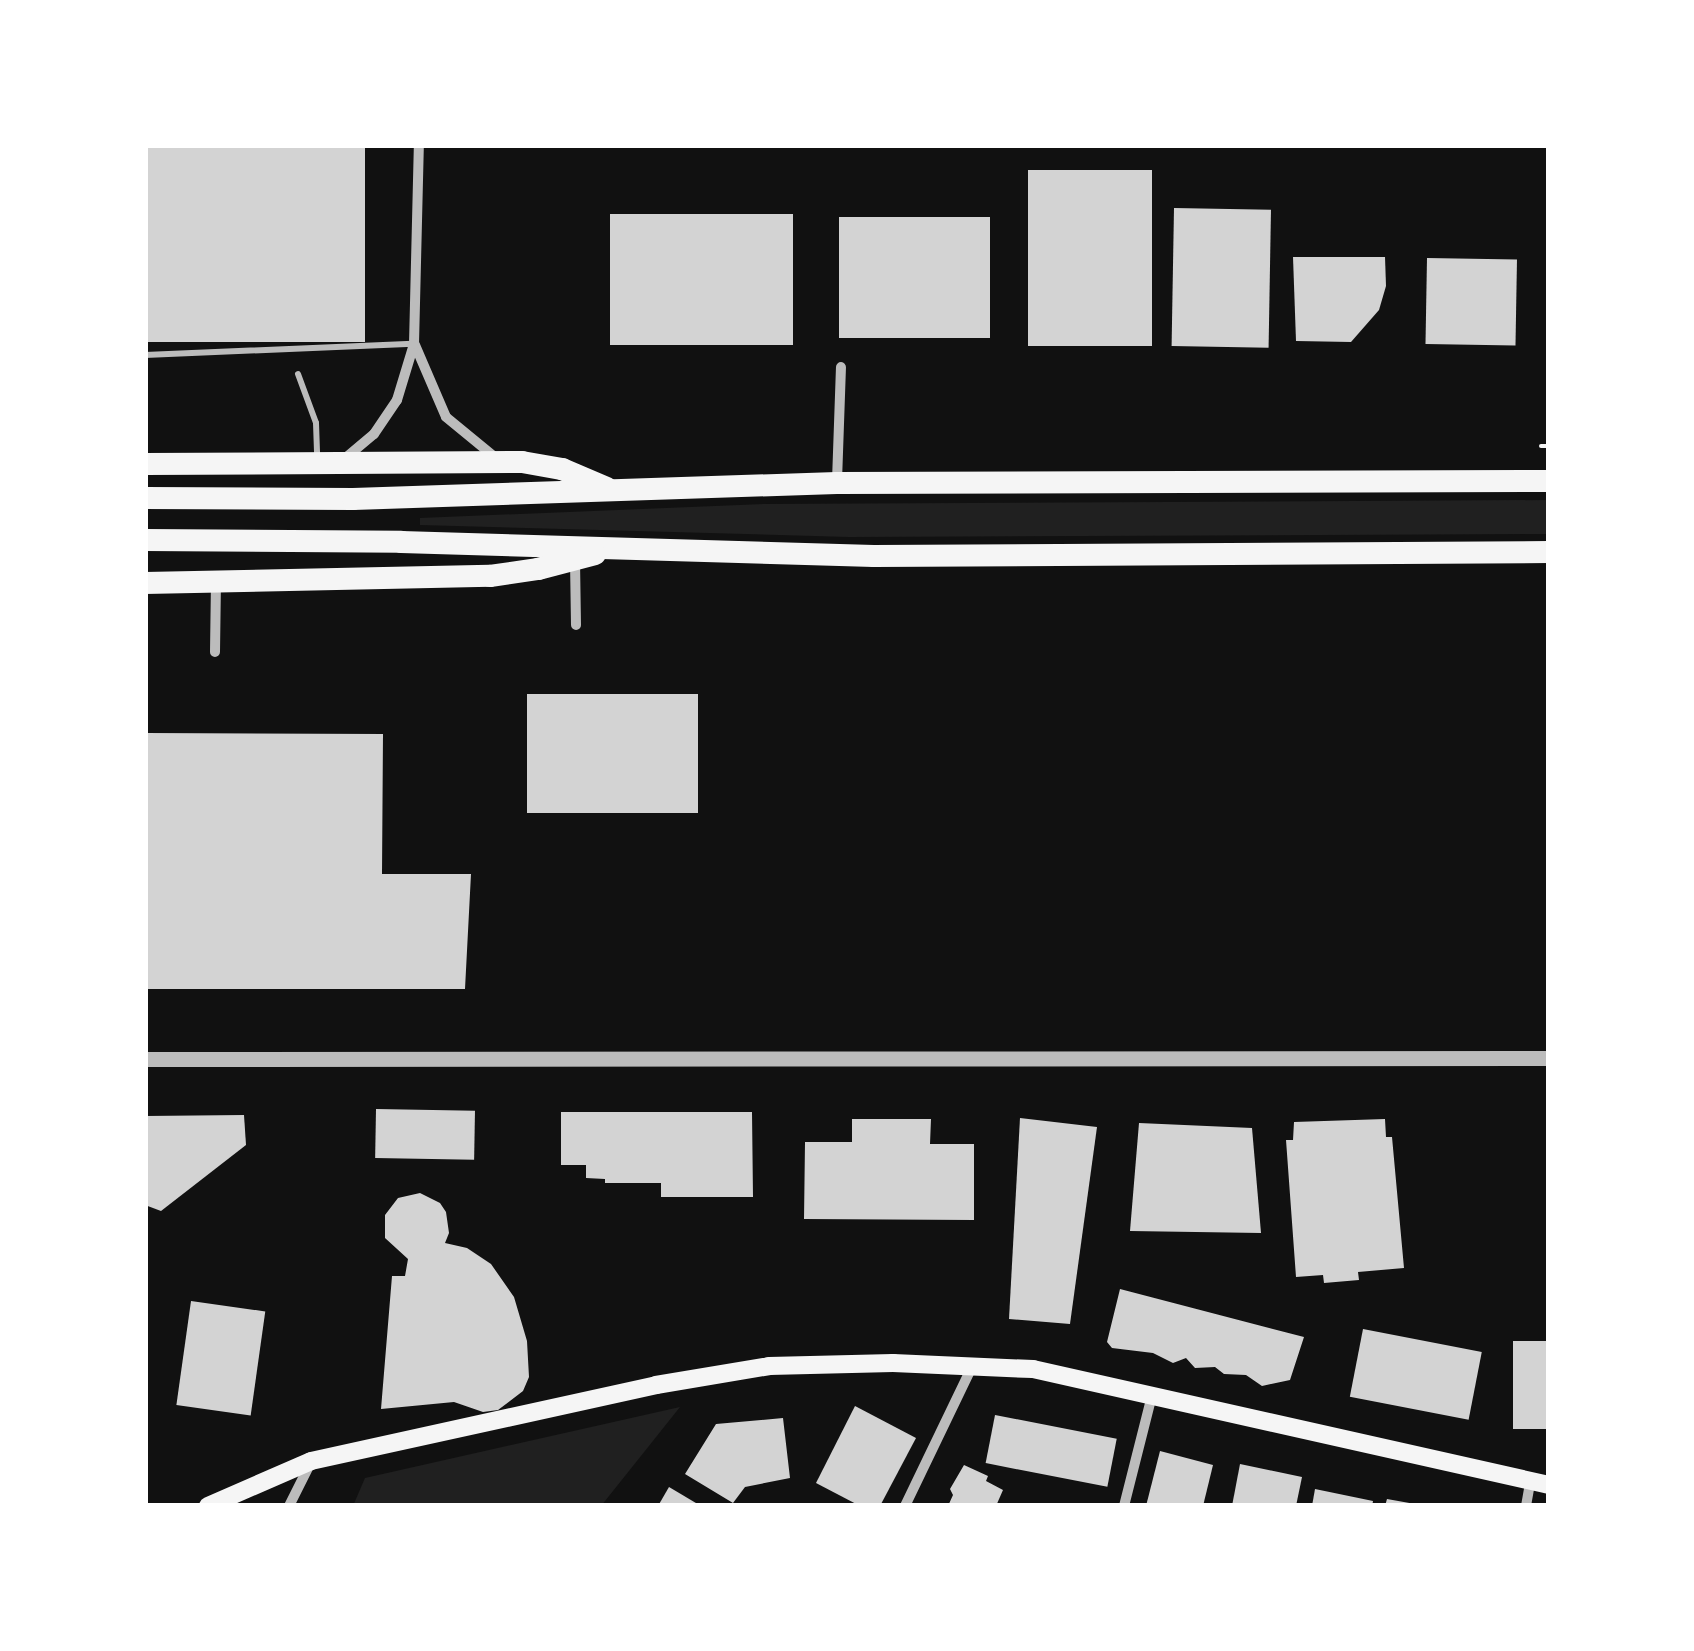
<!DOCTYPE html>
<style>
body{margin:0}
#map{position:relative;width:1694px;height:1651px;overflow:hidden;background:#111;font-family:Lora,serif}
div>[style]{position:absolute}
.green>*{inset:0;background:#202020}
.building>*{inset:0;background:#d3d3d3;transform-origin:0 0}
.path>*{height:4px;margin:-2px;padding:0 2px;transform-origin:2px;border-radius:2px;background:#f5f5f5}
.service>*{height:6px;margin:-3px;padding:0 3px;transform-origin:3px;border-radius:3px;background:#bcbcbc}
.minor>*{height:10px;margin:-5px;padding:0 5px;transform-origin:5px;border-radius:5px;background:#bcbcbc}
.tertiary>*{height:15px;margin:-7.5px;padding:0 7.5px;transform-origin:7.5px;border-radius:7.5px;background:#bcbcbc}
.secondary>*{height:18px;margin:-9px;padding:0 9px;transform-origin:9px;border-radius:9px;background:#f5f5f5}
.trunk>*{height:22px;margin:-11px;padding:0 11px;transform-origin:11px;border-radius:11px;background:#f5f5f5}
span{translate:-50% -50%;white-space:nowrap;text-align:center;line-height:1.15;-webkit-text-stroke:8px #fff;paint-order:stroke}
.frame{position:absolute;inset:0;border:148px solid #fff;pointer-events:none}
</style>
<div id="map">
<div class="green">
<i style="clip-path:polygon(1549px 500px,1549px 534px,849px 537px,420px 525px,420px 518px,765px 504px)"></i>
<i style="clip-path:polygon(680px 1407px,601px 1506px,353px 1506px,365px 1478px)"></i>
</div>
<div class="building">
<i style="left:145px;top:145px;width:220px;height:197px"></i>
<i style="left:1152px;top:170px;width:176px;height:124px;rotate:90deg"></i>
<i style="left:1174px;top:208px;width:97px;height:138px;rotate:1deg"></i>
<i style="left:610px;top:214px;width:183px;height:131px"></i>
<i style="left:839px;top:217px;width:151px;height:121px"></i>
<i style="clip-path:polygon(1293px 257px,1385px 257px,1386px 286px,1379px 310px,1351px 342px,1296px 341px)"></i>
<i style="left:1427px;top:258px;width:90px;height:86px;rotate:1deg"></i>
<i style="left:698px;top:694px;width:119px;height:171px;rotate:90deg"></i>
<i style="clip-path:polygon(145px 733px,383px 734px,382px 874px,471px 874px,465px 989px,145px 989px)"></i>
<i style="left:376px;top:1109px;width:99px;height:49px;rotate:1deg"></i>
<i style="clip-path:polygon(561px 1112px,752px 1112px,753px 1197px,661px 1197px,661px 1183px,605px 1183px,605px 1179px,586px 1178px,586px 1165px,561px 1165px)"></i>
<i style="clip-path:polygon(244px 1115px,246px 1145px,161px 1211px,145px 1205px,145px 1116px)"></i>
<i style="clip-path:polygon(1020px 1118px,1097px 1127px,1070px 1324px,1009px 1319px)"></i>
<i style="clip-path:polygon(852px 1119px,931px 1119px,930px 1144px,974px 1144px,974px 1220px,804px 1219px,805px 1142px,852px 1142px)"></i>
<i style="clip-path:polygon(1385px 1119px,1386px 1137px,1392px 1137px,1404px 1268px,1358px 1272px,1359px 1280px,1324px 1283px,1323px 1275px,1296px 1277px,1286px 1140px,1293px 1140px,1294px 1122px)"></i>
<i style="clip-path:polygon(1139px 1123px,1252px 1128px,1261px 1233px,1130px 1231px)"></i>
<i style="clip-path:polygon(420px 1193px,440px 1203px,446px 1212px,449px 1233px,445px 1243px,467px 1248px,491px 1264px,514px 1297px,527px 1341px,529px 1377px,523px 1391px,498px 1410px,483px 1412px,454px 1402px,381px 1409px,392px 1276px,405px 1276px,408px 1259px,385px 1238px,385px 1215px,398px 1198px)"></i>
<i style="clip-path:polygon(1120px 1289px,1304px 1337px,1290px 1380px,1262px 1386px,1246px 1375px,1224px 1374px,1215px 1367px,1195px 1368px,1186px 1358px,1173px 1363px,1153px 1353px,1112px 1348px,1107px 1342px)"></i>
<i style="left:191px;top:1301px;width:75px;height:105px;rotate:8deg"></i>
<i style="left:1363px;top:1329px;width:121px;height:69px;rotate:11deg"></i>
<i style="left:1549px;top:1341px;width:88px;height:36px;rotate:90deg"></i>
<i style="clip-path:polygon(855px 1406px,916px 1438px,880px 1506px,860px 1506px,816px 1483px)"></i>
<i style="left:995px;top:1415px;width:124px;height:49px;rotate:11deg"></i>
<i style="clip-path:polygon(783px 1418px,790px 1478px,745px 1487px,733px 1503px,685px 1474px,716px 1424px)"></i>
<i style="clip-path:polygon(1160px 1451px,1213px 1465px,1203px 1506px,1146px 1506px)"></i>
<i style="clip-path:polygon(1240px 1464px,1302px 1477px,1296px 1506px,1232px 1506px)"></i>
<i style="clip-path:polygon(964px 1465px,988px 1476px,986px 1481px,1003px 1490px,996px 1506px,948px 1506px,953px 1495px,950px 1489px)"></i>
<i style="clip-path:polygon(669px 1487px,701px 1506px,658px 1506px)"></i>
<i style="clip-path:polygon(1315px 1489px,1373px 1501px,1372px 1506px,1312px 1506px)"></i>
<i style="clip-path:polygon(1387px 1499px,1415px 1504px,1415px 1506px,1385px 1506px)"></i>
</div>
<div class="path">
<i style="left:1541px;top:446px;width:8px"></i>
</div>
<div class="service">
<i style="left:145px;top:355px;width:268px;rotate:-2.4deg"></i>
<i style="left:298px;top:374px;width:52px;rotate:69.8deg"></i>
<i style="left:316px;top:423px;width:36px;rotate:88deg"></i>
</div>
<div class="minor">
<i style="left:415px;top:345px;width:78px;rotate:66.7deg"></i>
<i style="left:446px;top:417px;width:65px;rotate:39.4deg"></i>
<i style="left:343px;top:460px;width:40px;rotate:-40deg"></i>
<i style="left:374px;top:434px;width:41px;rotate:-55.9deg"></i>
<i style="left:397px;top:400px;width:59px;rotate:-73.1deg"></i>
<i style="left:414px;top:344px;width:199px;rotate:-88.6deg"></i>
<i style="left:837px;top:481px;width:114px;rotate:-88deg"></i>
<i style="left:575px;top:561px;width:64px;rotate:89.1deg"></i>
<i style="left:215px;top:652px;width:69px;rotate:-89.2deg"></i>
<i style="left:289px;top:1506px;width:49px;rotate:-63.4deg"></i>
<i style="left:905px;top:1506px;width:157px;rotate:-64.3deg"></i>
<i style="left:1124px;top:1506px;width:114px;rotate:-75.8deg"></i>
<i style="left:1526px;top:1506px;width:23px;rotate:-80deg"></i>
</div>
<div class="tertiary">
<i style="left:145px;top:1059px;width:1404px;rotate:-0.04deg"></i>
</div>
<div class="secondary">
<i style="left:208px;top:1506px;width:112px;rotate:-23.6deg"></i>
<i style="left:311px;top:1461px;width:353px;rotate:-12.4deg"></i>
<i style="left:656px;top:1385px;width:115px;rotate:-9.5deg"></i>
<i style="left:769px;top:1366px;width:124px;rotate:-1.4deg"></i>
<i style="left:893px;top:1363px;width:140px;rotate:2.5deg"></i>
<i style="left:1033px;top:1369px;width:529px;rotate:12.67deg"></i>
</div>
<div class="trunk">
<i style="left:145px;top:464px;width:377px;rotate:-0.3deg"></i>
<i style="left:522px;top:462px;width:41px;rotate:9.9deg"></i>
<i style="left:562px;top:469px;width:49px;rotate:22.9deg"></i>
<i style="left:145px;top:498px;width:208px;rotate:0.3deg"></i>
<i style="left:353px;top:499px;width:484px;rotate:-1.9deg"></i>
<i style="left:837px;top:483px;width:712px;rotate:-0.16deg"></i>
<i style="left:145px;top:540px;width:256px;rotate:0.4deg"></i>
<i style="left:401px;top:542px;width:473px;rotate:1.7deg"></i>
<i style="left:874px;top:556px;width:675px;rotate:-0.34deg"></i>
<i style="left:145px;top:583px;width:345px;rotate:-1.2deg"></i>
<i style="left:490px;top:576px;width:49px;rotate:-8.3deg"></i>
<i style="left:538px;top:569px;width:59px;rotate:-14.7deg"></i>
</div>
<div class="frame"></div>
</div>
